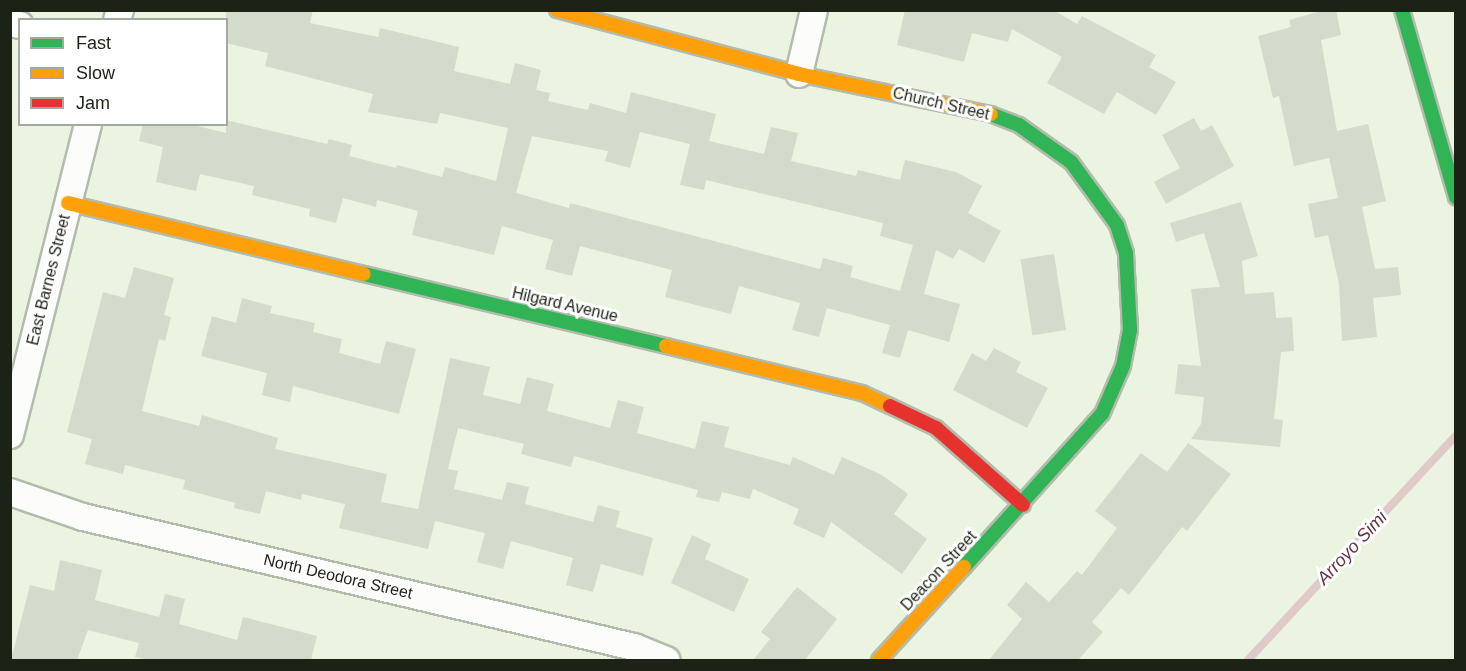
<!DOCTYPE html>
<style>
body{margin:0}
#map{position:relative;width:1466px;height:671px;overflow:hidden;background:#eaf4e1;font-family:Helvetica,sans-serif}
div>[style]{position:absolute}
.stream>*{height:8px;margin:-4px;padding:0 4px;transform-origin:4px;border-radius:4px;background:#e0c9c9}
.building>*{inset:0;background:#d3dbcc;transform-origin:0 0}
.roads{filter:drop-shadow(2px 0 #b3bbac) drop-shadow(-2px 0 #b3bbac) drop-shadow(0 2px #b3bbac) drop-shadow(0 -2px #b3bbac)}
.street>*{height:26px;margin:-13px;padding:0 13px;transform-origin:13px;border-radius:13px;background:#fcfdfa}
.fast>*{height:14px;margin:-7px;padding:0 7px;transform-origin:7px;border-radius:7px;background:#30b455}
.slow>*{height:14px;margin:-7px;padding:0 7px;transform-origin:7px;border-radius:7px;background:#ff9f0a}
.jam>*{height:14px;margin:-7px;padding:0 7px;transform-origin:7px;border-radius:7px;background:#e5322d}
span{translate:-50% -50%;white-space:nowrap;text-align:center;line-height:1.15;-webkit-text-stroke:6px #fff;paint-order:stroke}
.street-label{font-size:16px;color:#1c2316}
.water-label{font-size:18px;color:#653241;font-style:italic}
.frame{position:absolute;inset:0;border:12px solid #1c2316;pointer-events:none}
.legend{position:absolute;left:18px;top:18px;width:210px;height:108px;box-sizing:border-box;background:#fff;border:2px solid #a4a7a2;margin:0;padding:8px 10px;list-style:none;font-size:18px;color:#1c2316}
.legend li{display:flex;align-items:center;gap:12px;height:30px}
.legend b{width:30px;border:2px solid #a4a7a2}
</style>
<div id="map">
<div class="stream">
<i style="left:1248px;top:660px;width:306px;rotate:-47.2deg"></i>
</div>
<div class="building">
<i style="clip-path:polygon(evenodd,226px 10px,313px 10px,310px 23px,378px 37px,380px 28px,459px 47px,454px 71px,510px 84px,515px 63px,541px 70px,536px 90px,550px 93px,548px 101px,588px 110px,590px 103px,626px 113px,631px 92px,716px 114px,709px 141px,764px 154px,771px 127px,798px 133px,791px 161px,856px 176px,858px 170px,900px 180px,905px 160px,956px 172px,982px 186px,968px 213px,1001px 231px,984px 263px,959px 249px,953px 259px,936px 250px,924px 294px,960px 304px,949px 342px,908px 330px,900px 358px,882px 353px,890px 325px,827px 308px,819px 337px,792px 330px,800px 303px,739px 286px,731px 314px,665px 297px,672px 270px,580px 246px,572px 276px,545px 269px,553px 240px,502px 226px,494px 255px,412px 235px,418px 211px,377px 200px,376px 207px,343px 198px,336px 223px,309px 216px,310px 209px,252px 195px,254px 186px,200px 174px,196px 191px,156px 182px,163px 147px,139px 141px,143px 124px,189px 124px,226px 133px,226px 120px,327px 144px,329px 139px,352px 145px,349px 156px,396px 168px,397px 165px,442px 177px,445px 167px,496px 181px,508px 128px,440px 113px,437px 124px,368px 112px,373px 94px,265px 66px,268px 53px,226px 43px,226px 10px,640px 132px,690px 144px,680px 185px,704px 190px,706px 180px,883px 223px,880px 236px,913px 245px,900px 291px,850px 277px,853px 266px,823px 258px,820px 269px,570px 203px,569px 208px,516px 193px,532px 136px,608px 151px,605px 161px,630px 168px,640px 132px)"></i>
<i style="clip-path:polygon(905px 10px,1053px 10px,1077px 24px,1082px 16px,1156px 55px,1149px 67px,1176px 82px,1156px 115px,1117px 92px,1104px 114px,1047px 83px,1062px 57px,1012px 29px,1008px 42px,972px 33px,964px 62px,897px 45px)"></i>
<i style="clip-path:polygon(1325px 10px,1336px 10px,1341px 35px,1321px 40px,1337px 131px,1368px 124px,1386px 201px,1362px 207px,1375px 269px,1398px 267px,1401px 295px,1373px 298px,1377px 337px,1342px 341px,1339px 284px,1328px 235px,1315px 238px,1308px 204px,1338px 198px,1329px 158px,1294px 166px,1279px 96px,1273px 98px,1258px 36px,1291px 27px,1289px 20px)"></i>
<i style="clip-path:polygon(1194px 118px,1201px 131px,1212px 125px,1234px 166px,1166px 204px,1154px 182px,1180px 168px,1162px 135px)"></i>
<i style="clip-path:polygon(1241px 202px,1258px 256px,1242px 261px,1245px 294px,1274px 292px,1276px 318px,1292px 317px,1294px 351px,1281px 352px,1274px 419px,1283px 420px,1280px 447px,1191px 439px,1201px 424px,1204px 397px,1175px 394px,1178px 364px,1201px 366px,1191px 289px,1220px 287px,1204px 233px,1176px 242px,1170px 223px)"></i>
<i style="left:1054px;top:254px;width:77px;height:34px;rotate:81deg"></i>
<i style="clip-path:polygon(134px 267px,174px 278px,164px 315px,171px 317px,165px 341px,159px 339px,142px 411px,199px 426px,202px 415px,278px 438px,275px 449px,387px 474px,381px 502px,418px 509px,450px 358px,490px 367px,483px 395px,520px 404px,527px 377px,554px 384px,547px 411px,610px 428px,618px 400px,644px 407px,637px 433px,695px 449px,702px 421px,729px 427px,724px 447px,790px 465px,793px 457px,834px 475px,842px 457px,882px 475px,908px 494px,894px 514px,927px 539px,902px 574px,831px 522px,824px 538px,793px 524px,799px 509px,753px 489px,750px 499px,722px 492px,719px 502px,696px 497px,698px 490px,574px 456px,571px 467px,521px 454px,524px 444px,458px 428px,448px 469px,458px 471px,454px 489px,502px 500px,507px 482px,529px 487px,525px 504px,593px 522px,598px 505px,620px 511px,616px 527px,653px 538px,643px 576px,601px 564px,593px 592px,566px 585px,573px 558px,511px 541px,503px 569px,477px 562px,485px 533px,435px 521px,428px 549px,339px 528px,345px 504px,302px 494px,301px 500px,266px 491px,260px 514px,234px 508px,235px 503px,183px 489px,185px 480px,125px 465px,123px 474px,85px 464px,92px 439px,67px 432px,103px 292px,125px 298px)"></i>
<i style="clip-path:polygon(242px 298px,272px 306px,270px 313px,315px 323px,313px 332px,342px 339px,339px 353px,380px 364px,386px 341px,416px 349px,399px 414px,293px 386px,290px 402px,262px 395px,267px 373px,201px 356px,212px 316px,236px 323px)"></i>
<i style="clip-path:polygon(994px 348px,1021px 362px,1016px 372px,1048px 388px,1027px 428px,953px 390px,972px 353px,986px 361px)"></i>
<i style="clip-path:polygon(1188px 443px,1231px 474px,1187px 531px,1182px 527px,1129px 595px,1121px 588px,1092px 622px,1103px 632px,1078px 660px,989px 660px,1022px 619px,1007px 605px,1026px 582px,1049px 602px,1077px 571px,1082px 575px,1117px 528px,1095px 511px,1141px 453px,1167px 472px)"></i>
<i style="clip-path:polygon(692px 535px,711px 544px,705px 559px,749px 579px,734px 612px,671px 583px)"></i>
<i style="clip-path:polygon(60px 560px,102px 570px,95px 600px,159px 617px,165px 594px,185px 599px,179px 624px,237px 640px,243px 617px,317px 636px,311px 660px,149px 660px,135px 657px,139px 643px,88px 630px,77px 660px,11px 660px,30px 585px,54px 591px)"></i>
<i style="clip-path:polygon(797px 587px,837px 619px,805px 660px,753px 660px,770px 639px,761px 632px)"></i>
</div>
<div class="roads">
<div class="street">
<i style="left:117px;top:20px;width:10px;rotate:-73deg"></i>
<i style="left:10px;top:23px;width:10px;rotate:11deg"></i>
<i style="left:799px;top:74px;width:66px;rotate:-76.8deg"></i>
<i style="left:10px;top:435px;width:321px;rotate:-75.9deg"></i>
<i style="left:10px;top:492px;width:77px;rotate:18.9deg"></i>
<i style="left:83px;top:517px;width:566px;rotate:13.28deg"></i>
<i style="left:634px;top:647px;width:35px;rotate:22deg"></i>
</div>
<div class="fast">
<i style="left:1402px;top:10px;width:195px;rotate:73.9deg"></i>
<i style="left:364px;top:274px;width:310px;rotate:13.4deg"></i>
<i style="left:964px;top:567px;width:206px;rotate:-48deg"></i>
<i style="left:1102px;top:414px;width:52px;rotate:-66.4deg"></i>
<i style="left:1123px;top:366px;width:37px;rotate:-79deg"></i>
<i style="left:1130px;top:330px;width:77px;rotate:-93deg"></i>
<i style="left:1126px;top:253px;width:29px;rotate:-108deg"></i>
<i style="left:1117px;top:225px;width:78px;rotate:-126.1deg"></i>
<i style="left:1071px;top:162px;width:64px;rotate:-144.6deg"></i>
<i style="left:1019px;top:125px;width:30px;rotate:-159deg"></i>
</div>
<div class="slow">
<i style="left:557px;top:10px;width:250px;rotate:14.8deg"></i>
<i style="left:799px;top:74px;width:196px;rotate:11.8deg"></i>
<i style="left:68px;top:203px;width:304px;rotate:13.5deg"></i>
<i style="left:666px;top:346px;width:202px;rotate:13.5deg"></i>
<i style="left:862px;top:393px;width:31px;rotate:25deg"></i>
<i style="left:879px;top:660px;width:126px;rotate:-47.6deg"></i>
</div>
<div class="jam">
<i style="left:890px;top:406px;width:51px;rotate:25.6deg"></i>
<i style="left:936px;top:428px;width:116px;rotate:41.5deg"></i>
</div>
</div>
<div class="street-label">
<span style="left:941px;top:104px;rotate:13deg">Church Street</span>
<span style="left:49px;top:280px;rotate:-76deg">East Barnes Street</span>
<span style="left:565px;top:305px;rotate:13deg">Hilgard Avenue</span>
<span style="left:939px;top:571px;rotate:-47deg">Deacon Street</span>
<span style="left:338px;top:577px;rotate:13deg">North Deodora Street</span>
</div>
<div class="water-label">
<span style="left:1352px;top:548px;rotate:-47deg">Arroyo Simi</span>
</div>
<div class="frame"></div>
<ul class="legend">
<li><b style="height:8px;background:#30b455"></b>Fast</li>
<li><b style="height:8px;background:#ff9f0a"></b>Slow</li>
<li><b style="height:8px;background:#e5322d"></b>Jam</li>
</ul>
</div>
